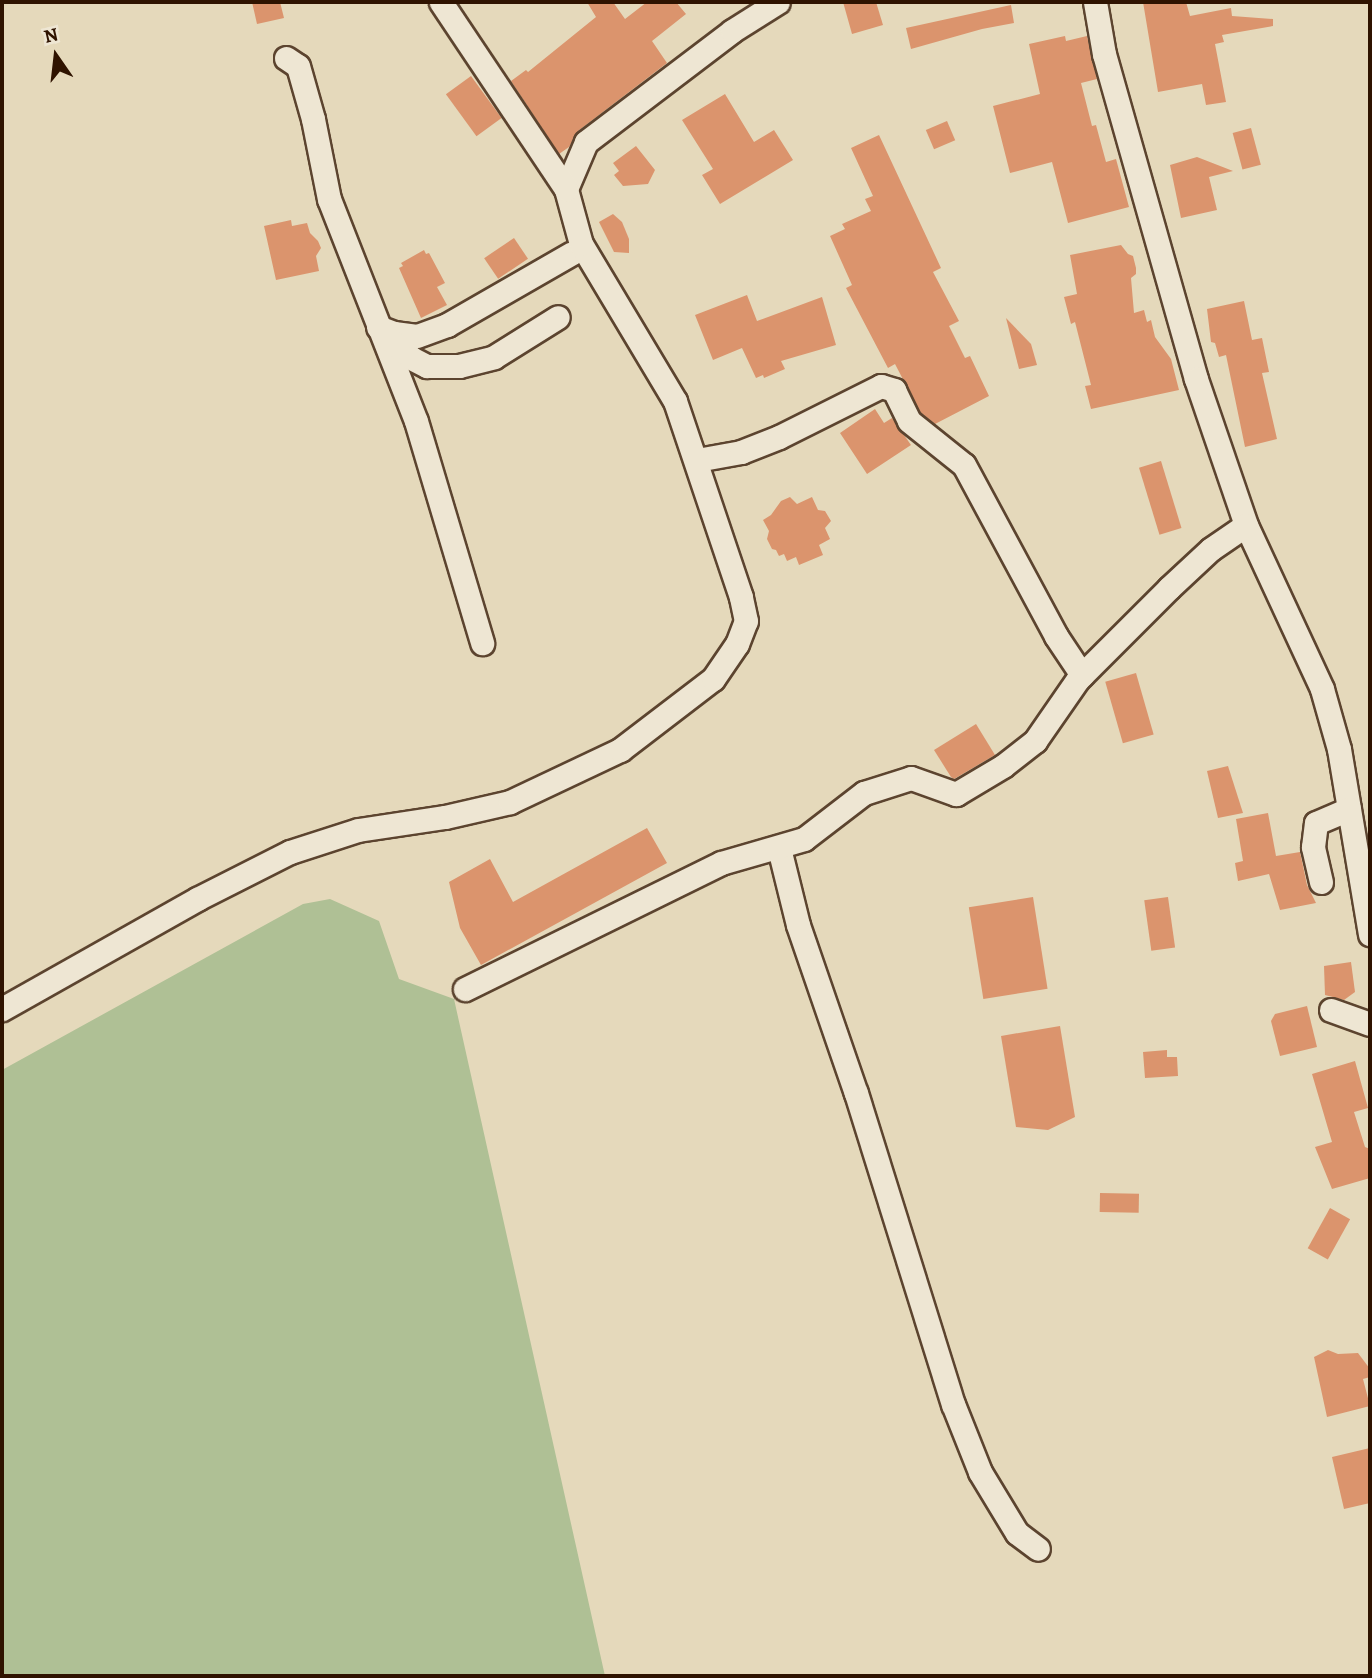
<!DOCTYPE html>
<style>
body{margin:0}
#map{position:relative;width:1372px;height:1678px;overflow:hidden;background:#e5d9bb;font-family:Alegreya,serif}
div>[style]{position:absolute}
.green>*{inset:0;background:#afc095}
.building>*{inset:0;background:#db946d;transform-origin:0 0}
.roads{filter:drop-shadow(2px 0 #5c442f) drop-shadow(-2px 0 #5c442f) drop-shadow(0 2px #5c442f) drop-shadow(0 -2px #5c442f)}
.minor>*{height:23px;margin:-11.5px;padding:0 11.5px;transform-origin:11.5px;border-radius:11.5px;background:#eee6d3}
span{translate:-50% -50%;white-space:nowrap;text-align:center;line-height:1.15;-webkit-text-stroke:5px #eee6d3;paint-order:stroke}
.frame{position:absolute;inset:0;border:4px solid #2f1300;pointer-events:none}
.north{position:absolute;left:21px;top:21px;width:70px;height:70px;-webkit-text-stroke:5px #eee6d3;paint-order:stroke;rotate:346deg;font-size:19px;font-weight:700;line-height:28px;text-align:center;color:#2f1300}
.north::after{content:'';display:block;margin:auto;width:24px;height:32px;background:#2f1300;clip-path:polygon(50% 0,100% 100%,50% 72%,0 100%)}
</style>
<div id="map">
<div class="green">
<i style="clip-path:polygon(330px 899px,379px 921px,399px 979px,454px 999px,605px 1676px,2px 1676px,2px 1070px,303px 904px)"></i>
</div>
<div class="building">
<i style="clip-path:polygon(252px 2px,280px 2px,284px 18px,257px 24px)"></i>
<i style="clip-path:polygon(587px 2px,613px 2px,625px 19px,647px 2px,676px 2px,686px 14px,652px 41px,667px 63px,578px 131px,569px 147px,559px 154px,511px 81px,526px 70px,528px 72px,596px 17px)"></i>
<i style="clip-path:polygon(843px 2px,876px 2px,883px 25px,852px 34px)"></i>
<i style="clip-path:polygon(1143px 2px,1186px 2px,1190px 16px,1231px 8px,1232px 16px,1273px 19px,1273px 26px,1222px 35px,1224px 42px,1215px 44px,1226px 102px,1206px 105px,1202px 84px,1158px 92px)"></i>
<i style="clip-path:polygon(1011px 5px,1014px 23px,982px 29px,911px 49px,906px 28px)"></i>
<i style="clip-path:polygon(1065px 36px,1066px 41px,1087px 36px,1097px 79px,1081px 83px,1092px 126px,1096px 125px,1106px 162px,1116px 159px,1129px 207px,1068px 223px,1052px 162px,1010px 173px,993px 106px,1040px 94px,1029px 44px)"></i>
<i style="left:471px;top:76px;width:52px;height:31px;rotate:54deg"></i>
<i style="clip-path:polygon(725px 94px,754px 142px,774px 130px,793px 160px,720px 204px,702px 175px,713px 169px,682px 120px)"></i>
<i style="left:947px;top:121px;width:21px;height:23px;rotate:67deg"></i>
<i style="left:1251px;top:128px;width:38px;height:19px;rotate:75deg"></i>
<i style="clip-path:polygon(879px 135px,941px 268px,933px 272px,959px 321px,949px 326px,965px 358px,970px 356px,989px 396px,935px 424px,920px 412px,895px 364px,888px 368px,846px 288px,852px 285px,830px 236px,845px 229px,842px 224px,871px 211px,865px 199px,873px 196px,851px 148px)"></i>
<i style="clip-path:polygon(636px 146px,655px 170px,648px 184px,623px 186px,614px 175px,619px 171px,613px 163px)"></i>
<i style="clip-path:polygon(1197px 157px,1233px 171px,1209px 177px,1217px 210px,1181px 218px,1170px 165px)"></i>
<i style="clip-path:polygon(613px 214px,622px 222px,629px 239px,629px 253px,614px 252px,599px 222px)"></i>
<i style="clip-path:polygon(291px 220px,292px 226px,307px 223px,310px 233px,318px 241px,321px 248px,316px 256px,319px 271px,276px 280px,264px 226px)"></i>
<i style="left:514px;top:238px;width:25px;height:36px;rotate:56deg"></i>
<i style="clip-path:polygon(1121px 245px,1128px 254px,1133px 256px,1136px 268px,1136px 274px,1131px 278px,1134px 313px,1144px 310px,1147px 322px,1151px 320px,1155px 337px,1171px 359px,1179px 390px,1091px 409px,1085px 386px,1091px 385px,1075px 322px,1071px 324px,1064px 297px,1077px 294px,1070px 255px)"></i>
<i style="clip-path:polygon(424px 250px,426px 254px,429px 253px,445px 283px,437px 287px,447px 305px,421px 318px,399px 268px,403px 266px,401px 263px)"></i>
<i style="clip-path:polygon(747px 295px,757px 321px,822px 297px,836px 345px,781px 361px,785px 369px,764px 378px,763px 375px,756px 378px,742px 348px,713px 360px,695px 315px)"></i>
<i style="clip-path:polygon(1244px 301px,1252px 340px,1262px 338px,1269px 372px,1262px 373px,1277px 439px,1245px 447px,1226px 355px,1219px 357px,1215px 343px,1211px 342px,1207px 309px)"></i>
<i style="clip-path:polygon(1006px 318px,1031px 344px,1037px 365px,1019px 369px)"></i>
<i style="clip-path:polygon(875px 409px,884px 423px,892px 418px,911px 445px,867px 474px,840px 433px)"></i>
<i style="left:1161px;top:461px;width:70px;height:23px;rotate:73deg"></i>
<i style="clip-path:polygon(790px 497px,797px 504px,812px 497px,818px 510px,825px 511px,831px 521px,825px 528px,830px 539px,819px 545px,823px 555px,799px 565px,796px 557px,787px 561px,784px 554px,779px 556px,776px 550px,772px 549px,767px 539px,769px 531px,763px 520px,771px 515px,781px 501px)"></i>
<i style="left:1136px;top:673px;width:64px;height:32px;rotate:74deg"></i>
<i style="clip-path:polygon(976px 724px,995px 755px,954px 779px,951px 777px,934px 750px)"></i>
<i style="clip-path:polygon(1228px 766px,1243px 813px,1218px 818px,1207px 771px)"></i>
<i style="clip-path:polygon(1268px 813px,1276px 856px,1300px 852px,1307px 885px,1316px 903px,1280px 910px,1269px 874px,1238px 881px,1235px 863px,1243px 861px,1236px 819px)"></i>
<i style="clip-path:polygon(647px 828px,667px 863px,481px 965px,460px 928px,449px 882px,490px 859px,513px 902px)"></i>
<i style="left:1033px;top:897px;width:93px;height:65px;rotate:81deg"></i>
<i style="left:1168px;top:897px;width:51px;height:24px;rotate:82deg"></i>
<i style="clip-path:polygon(1351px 962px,1355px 992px,1344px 1000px,1325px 995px,1324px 966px)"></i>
<i style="clip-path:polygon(1307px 1006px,1317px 1047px,1280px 1056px,1271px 1021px,1275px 1014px)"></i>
<i style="clip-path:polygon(1060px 1026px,1075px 1117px,1048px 1130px,1016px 1127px,1001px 1036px)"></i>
<i style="clip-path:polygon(1167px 1050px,1167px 1057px,1177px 1057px,1178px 1076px,1145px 1078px,1143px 1052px)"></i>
<i style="clip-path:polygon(1355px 1061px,1368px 1108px,1354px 1112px,1365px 1147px,1370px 1149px,1370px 1178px,1332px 1189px,1315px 1147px,1332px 1142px,1312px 1074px)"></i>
<i style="left:1100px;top:1193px;width:39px;height:19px;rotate:1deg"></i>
<i style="left:1330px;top:1208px;width:23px;height:46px;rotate:29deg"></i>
<i style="clip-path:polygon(1328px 1350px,1338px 1354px,1358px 1353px,1370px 1369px,1370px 1377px,1363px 1379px,1370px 1406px,1327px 1417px,1314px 1357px)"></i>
<i style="clip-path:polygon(1370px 1448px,1370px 1503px,1344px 1509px,1332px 1457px)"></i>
</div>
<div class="roads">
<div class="minor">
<i style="left:1095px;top:2px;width:53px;rotate:80.2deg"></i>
<i style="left:1104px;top:54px;width:338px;rotate:74.2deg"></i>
<i style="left:1196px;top:379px;width:154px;rotate:71.1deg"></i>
<i style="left:1246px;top:525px;width:181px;rotate:65.1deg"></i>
<i style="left:1322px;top:689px;width:62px;rotate:74.2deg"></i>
<i style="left:1339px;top:749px;width:188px;rotate:80.5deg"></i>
<i style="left:286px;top:58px;width:14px;rotate:34deg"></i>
<i style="left:298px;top:66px;width:55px;rotate:74.2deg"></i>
<i style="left:313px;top:119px;width:82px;rotate:78.7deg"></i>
<i style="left:329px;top:199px;width:238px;rotate:68.6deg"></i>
<i style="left:416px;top:421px;width:232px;rotate:73.4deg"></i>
<i style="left:566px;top:189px;width:51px;rotate:-66.9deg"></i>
<i style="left:586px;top:142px;width:183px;rotate:-37.2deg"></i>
<i style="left:732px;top:31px;width:54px;rotate:-32.2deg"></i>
<i style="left:378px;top:327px;width:17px;rotate:21deg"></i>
<i style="left:394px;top:333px;width:23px;rotate:7deg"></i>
<i style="left:417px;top:336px;width:32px;rotate:-20deg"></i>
<i style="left:447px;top:325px;width:144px;rotate:-29.9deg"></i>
<i style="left:385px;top:335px;width:35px;rotate:41deg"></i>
<i style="left:411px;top:358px;width:18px;rotate:27deg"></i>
<i style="left:427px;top:366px;width:32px"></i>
<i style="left:459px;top:366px;width:36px;rotate:-14deg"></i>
<i style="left:494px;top:357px;width:75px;rotate:-32deg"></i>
<i style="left:697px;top:460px;width:45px;rotate:-10.3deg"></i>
<i style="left:741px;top:452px;width:41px;rotate:-21.5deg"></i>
<i style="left:779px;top:437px;width:114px;rotate:-26.6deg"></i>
<i style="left:881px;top:386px;width:14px;rotate:17deg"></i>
<i style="left:894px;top:390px;width:34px;rotate:64deg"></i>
<i style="left:909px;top:421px;width:70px;rotate:38.7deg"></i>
<i style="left:964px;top:465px;width:194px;rotate:61.7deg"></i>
<i style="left:1056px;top:636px;width:47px;rotate:56.3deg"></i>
<i style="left:779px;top:848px;width:79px;rotate:76.1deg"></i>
<i style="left:798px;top:925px;width:178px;rotate:71deg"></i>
<i style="left:856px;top:1093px;width:326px;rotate:72.7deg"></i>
<i style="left:953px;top:1404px;width:73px;rotate:68.3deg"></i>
<i style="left:980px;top:1472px;width:71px;rotate:58.8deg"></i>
<i style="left:1017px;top:1533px;width:26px;rotate:37deg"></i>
<i style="left:1321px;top:882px;width:36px;rotate:-103deg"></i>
<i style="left:1313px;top:847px;width:24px;rotate:-83deg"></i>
<i style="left:1316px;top:823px;width:36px;rotate:-23deg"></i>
<i style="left:465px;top:989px;width:285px;rotate:-26.2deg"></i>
<i style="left:721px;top:863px;width:86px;rotate:-16.1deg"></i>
<i style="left:804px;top:839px;width:76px;rotate:-37.5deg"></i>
<i style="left:864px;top:793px;width:49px;rotate:-17.7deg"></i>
<i style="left:911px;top:778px;width:48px;rotate:19.6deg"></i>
<i style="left:956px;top:794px;width:55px;rotate:-30.8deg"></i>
<i style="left:1003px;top:766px;width:41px;rotate:-38deg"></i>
<i style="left:1035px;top:741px;width:75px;rotate:-55.3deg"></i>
<i style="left:1078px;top:679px;width:129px;rotate:-45deg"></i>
<i style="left:1169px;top:588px;width:57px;rotate:-42.9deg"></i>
<i style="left:1211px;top:549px;width:42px;rotate:-34.4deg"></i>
<i style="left:2px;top:1009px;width:224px;rotate:-29.4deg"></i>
<i style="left:197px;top:899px;width:104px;rotate:-26.8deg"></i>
<i style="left:290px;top:852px;width:71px;rotate:-17.9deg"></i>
<i style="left:358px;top:830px;width:88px;rotate:-8.5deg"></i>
<i style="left:445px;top:817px;width:67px;rotate:-13deg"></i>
<i style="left:510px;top:802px;width:122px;rotate:-25.3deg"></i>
<i style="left:620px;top:750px;width:117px;rotate:-37.4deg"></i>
<i style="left:713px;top:679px;width:42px;rotate:-55.6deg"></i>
<i style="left:737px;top:644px;width:25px;rotate:-69deg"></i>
<i style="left:746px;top:621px;width:25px;rotate:-102deg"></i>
<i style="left:741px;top:597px;width:207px;rotate:-108.6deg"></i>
<i style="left:675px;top:401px;width:183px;rotate:-120.9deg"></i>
<i style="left:581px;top:244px;width:57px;rotate:-105.3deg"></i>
<i style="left:566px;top:189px;width:225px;rotate:-123.8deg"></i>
<i style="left:1331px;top:1010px;width:41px;rotate:19.7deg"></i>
</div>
</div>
<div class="frame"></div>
<div class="north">N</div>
</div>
